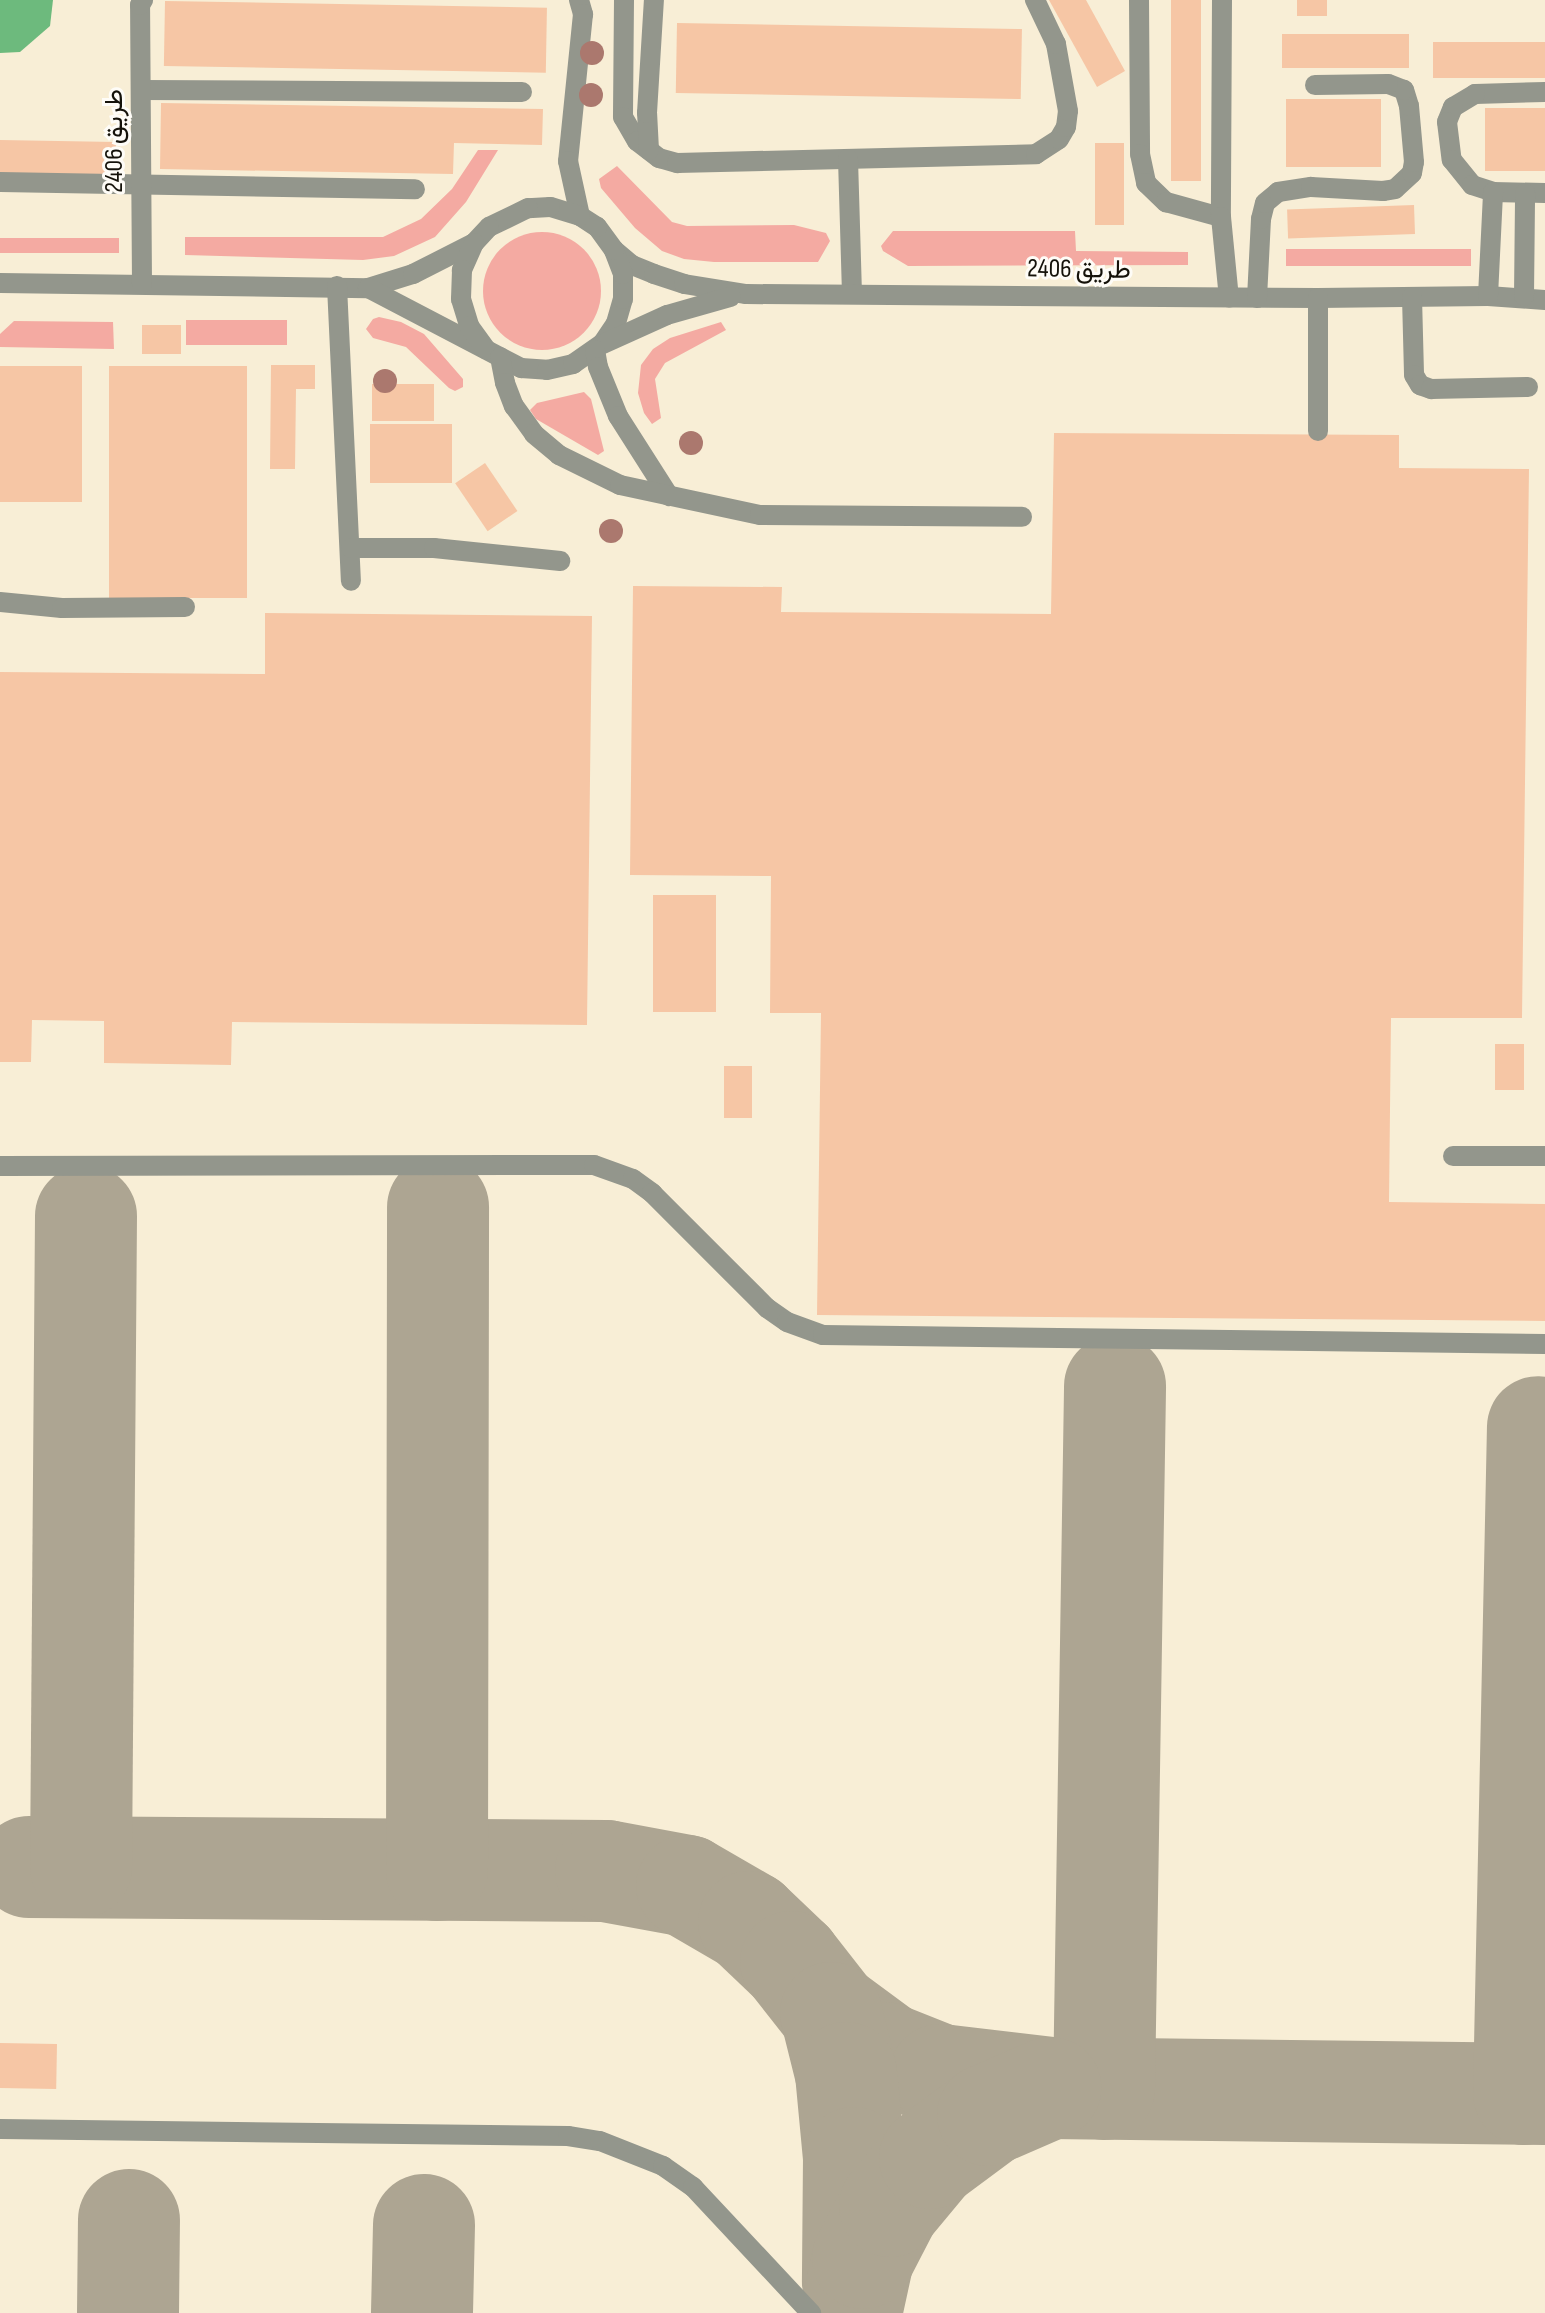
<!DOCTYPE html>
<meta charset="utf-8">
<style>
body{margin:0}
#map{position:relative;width:1545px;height:2313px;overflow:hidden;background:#f8eed6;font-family:"Sofia Sans Condensed",Vazirmatn,sans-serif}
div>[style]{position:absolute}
.green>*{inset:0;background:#f4aaa2;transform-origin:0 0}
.round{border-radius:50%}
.water>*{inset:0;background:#6dba7d}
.taxiway>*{height:102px;margin:-51px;padding:0 51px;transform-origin:51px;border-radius:51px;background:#ada592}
.building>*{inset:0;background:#f6c6a5;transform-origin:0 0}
.minor>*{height:20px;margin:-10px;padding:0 10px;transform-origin:10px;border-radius:10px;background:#93968c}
.trees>*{width:24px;height:24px;margin:-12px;border-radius:50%;background:#ab786e}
span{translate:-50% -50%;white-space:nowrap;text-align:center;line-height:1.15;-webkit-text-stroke:6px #fefcf7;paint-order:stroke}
.street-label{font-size:26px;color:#15120a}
</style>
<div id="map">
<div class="green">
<i style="clip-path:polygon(478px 150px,498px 150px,466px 202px,435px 237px,394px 256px,363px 260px,185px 255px,185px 237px,383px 237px,421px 219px,452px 189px)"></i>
<i style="clip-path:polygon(617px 166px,672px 222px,687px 226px,794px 225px,826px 233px,830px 241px,818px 262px,714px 262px,684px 259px,662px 251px,635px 228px,601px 188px,599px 179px)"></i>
<i style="clip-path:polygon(893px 231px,1075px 231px,1076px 251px,1188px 252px,1188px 265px,908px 266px,883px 251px,881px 246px)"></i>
<i class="round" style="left:483px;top:232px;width:118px;height:118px"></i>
<i style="left:0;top:238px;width:119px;height:15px"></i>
<i style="left:1286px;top:249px;width:185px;height:17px"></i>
<i style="clip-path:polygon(379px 317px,401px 322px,424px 334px,463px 379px,463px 387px,455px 391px,449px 388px,406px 347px,373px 338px,366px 329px,373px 319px)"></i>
<i style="left:186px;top:320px;width:101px;height:25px"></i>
<i style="clip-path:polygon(14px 321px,113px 322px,114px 349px,0 347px,0 334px)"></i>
<i style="clip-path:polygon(721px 322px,726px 330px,665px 363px,655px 379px,661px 418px,652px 424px,644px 413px,638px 393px,641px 365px,653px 349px,670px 338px)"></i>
<i style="clip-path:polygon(584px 392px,591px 399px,604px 451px,598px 455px,536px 419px,530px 410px,537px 403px)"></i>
</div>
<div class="water">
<i style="clip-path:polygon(0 0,53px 0,50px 26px,20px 52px,0 53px)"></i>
</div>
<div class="taxiway">
<i style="left:29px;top:1867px;width:577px;rotate:0.4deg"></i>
<i style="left:606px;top:1871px;width:82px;rotate:10.5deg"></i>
<i style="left:687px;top:1886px;width:72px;rotate:30.1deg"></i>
<i style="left:749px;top:1922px;width:58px;rotate:43.6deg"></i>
<i style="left:791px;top:1962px;width:65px;rotate:51.9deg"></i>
<i style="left:831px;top:2013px;width:67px;rotate:36.5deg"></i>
<i style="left:885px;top:2053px;width:59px;rotate:21.8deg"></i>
<i style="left:940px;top:2075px;width:111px;rotate:6.7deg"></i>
<i style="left:1050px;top:2088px;width:495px;rotate:0.7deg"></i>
<i style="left:81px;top:1867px;width:651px;rotate:-89.56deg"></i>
<i style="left:437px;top:1870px;width:663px;rotate:-89.91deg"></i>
<i style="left:831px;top:2013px;width:62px;rotate:76deg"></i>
<i style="left:846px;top:2073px;width:85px;rotate:84.6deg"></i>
<i style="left:854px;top:2158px;width:124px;rotate:90.5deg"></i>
<i style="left:1104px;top:2089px;width:703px;rotate:-89.1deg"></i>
<i style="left:1524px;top:2094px;width:667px;rotate:-88.8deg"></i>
<i style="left:128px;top:2313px;width:93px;rotate:-89.4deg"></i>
<i style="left:422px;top:2313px;width:88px;rotate:-88.7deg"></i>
<i style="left:851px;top:2313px;width:56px;rotate:-77.7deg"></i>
<i style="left:863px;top:2258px;width:59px;rotate:-62.6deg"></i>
<i style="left:890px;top:2206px;width:62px;rotate:-50.2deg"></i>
<i style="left:930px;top:2158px;width:72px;rotate:-36.6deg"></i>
<i style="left:988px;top:2115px;width:68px;rotate:-23.5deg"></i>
</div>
<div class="building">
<i style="clip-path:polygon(1049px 0,1086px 0,1125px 71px,1097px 87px)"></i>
<i style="left:1171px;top:0;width:30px;height:181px"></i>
<i style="left:1297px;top:0;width:30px;height:16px"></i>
<i style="left:165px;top:1px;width:382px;height:65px;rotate:1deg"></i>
<i style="left:677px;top:23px;width:345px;height:70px;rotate:1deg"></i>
<i style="left:1409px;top:34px;width:34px;height:127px;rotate:90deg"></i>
<i style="left:1433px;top:42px;width:112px;height:36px"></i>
<i style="left:1286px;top:99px;width:95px;height:68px"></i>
<i style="clip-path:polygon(161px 103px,543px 109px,542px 145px,454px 143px,453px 174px,160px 169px)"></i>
<i style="left:1485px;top:108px;width:60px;height:63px"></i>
<i style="left:0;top:140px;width:116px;height:33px;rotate:1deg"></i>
<i style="left:1095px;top:143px;width:29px;height:82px"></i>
<i style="left:1414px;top:205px;width:29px;height:127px;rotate:88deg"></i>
<i style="left:142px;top:325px;width:39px;height:29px"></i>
<i style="clip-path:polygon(271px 365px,315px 365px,315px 389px,296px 389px,295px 469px,270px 469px)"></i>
<i style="left:0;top:366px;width:82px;height:136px"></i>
<i style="left:247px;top:366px;width:232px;height:138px;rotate:90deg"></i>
<i style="left:372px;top:384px;width:62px;height:37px"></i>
<i style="left:370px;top:424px;width:82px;height:59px"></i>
<i style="clip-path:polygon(1054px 433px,1399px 435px,1399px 468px,1529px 469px,1522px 1018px,1391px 1018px,1389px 1202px,1545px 1204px,1545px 1321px,817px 1315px,821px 1013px,770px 1013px,771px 876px,630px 875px,633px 586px,782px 587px,781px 612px,1051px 614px)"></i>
<i style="left:485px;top:463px;width:58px;height:36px;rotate:56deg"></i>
<i style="clip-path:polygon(265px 613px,592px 616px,587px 1025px,232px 1022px,231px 1065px,104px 1063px,104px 1021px,32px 1020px,31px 1062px,0 1062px,0 672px,265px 674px)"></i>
<i style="left:716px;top:895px;width:117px;height:63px;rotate:90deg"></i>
<i style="left:1524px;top:1044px;width:46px;height:29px;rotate:90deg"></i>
<i style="left:724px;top:1066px;width:28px;height:52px"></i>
<i style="left:0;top:2043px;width:57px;height:45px;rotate:1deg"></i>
</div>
<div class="minor">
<i style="left:579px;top:0;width:15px;rotate:74deg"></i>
<i style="left:583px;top:14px;width:148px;rotate:95.8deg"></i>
<i style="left:568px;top:161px;width:56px;rotate:77.7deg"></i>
<i style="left:624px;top:0;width:117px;rotate:90.5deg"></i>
<i style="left:623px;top:117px;width:28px;rotate:60deg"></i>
<i style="left:637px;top:141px;width:28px;rotate:38deg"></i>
<i style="left:659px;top:158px;width:19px;rotate:16deg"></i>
<i style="left:677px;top:163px;width:359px;rotate:-1.4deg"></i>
<i style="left:1036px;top:154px;width:27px;rotate:-33deg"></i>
<i style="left:1059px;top:139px;width:14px;rotate:-60deg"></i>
<i style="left:1066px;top:127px;width:16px;rotate:-83deg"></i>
<i style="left:1068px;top:111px;width:68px;rotate:-100.2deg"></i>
<i style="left:1056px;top:44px;width:49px;rotate:-115.5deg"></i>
<i style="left:1139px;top:0;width:154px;rotate:89.6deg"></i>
<i style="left:1140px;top:154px;width:30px;rotate:78deg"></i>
<i style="left:1146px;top:183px;width:28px;rotate:44deg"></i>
<i style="left:1166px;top:202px;width:57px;rotate:15.3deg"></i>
<i style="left:1222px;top:0;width:217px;rotate:90.3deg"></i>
<i style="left:1221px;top:217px;width:81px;rotate:84.4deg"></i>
<i style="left:142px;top:90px;width:380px;rotate:0.3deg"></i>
<i style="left:1545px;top:92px;width:70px;rotate:178.4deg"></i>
<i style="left:1475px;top:94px;width:26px;rotate:149deg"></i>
<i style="left:1453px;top:107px;width:16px;rotate:112deg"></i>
<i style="left:1447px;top:122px;width:38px;rotate:83deg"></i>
<i style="left:1452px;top:160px;width:32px;rotate:51deg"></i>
<i style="left:1472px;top:185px;width:22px;rotate:18deg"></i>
<i style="left:1493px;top:192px;width:52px;rotate:1.1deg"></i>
<i style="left:649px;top:150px;width:37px;rotate:-93deg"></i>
<i style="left:647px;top:113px;width:113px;rotate:-86.5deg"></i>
<i style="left:848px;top:159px;width:133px;rotate:88.3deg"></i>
<i style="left:0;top:182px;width:415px;rotate:1deg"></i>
<i style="left:614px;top:250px;width:23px;rotate:40deg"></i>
<i style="left:632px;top:265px;width:24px;rotate:22deg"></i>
<i style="left:654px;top:274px;width:32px;rotate:18deg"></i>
<i style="left:684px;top:284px;width:63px;rotate:9.2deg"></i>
<i style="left:746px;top:294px;width:572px;rotate:0.4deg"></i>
<i style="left:1318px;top:298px;width:170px;rotate:-0.7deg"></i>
<i style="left:1488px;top:296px;width:57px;rotate:4deg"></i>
<i style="left:0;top:283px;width:368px;rotate:0.8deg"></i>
<i style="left:368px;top:288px;width:47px;rotate:-17.3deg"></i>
<i style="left:413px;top:274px;width:68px;rotate:-26.9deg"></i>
<i style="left:142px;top:284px;width:279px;rotate:-90.4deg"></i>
<i style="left:140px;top:5px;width:6px;rotate:-59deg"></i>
<i style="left:337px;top:286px;width:295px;rotate:87.3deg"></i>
<i style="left:368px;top:288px;width:173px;rotate:27.6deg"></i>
<i style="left:521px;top:368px;width:26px;rotate:4deg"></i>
<i style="left:547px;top:370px;width:27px;rotate:-13deg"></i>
<i style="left:573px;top:364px;width:35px;rotate:-35deg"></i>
<i style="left:602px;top:344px;width:25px;rotate:-56deg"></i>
<i style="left:616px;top:323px;width:25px;rotate:-74deg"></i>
<i style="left:623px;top:299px;width:25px;rotate:-90deg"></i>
<i style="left:623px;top:274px;width:26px;rotate:-111deg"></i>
<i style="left:614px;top:250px;width:29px;rotate:-126deg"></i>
<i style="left:597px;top:227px;width:20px;rotate:-147deg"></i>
<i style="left:580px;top:216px;width:31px;rotate:-163deg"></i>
<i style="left:550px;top:207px;width:22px;rotate:177deg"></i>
<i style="left:528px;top:208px;width:43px;rotate:154deg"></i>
<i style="left:489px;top:227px;width:22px;rotate:133deg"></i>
<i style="left:474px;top:243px;width:30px;rotate:114deg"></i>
<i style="left:462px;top:270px;width:29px;rotate:92deg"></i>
<i style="left:461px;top:299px;width:28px;rotate:73deg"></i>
<i style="left:469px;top:326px;width:29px;rotate:54deg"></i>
<i style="left:1488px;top:296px;width:104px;rotate:-87.2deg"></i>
<i style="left:1524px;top:296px;width:103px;rotate:-89.4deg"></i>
<i style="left:1412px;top:297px;width:78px;rotate:88.5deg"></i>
<i style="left:1414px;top:375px;width:12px;rotate:59deg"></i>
<i style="left:1420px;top:385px;width:12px;rotate:20deg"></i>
<i style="left:1431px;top:389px;width:97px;rotate:-1.2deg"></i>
<i style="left:1257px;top:298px;width:79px;rotate:-87.1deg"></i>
<i style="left:1261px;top:219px;width:16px;rotate:-76deg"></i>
<i style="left:1265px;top:203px;width:17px;rotate:-40deg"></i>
<i style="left:1278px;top:192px;width:33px;rotate:-9deg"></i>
<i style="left:1311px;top:187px;width:72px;rotate:3.2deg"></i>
<i style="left:1383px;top:191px;width:12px;rotate:-9deg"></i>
<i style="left:1395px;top:189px;width:23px;rotate:-43deg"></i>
<i style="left:1412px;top:173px;width:11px;rotate:-80deg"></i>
<i style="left:1414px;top:162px;width:56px;rotate:-95.1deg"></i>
<i style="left:1409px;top:106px;width:17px;rotate:-107deg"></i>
<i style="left:1404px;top:90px;width:17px;rotate:-159deg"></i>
<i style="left:1388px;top:84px;width:73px;rotate:179.2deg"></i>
<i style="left:603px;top:344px;width:70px;rotate:-24.4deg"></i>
<i style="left:667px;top:315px;width:66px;rotate:-15.9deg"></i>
<i style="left:595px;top:350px;width:17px;rotate:80deg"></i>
<i style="left:598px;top:367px;width:53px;rotate:67.8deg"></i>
<i style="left:618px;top:416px;width:95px;rotate:57.5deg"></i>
<i style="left:500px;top:357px;width:26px;rotate:79deg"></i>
<i style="left:505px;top:383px;width:25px;rotate:69deg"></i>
<i style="left:514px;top:406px;width:34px;rotate:54deg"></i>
<i style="left:534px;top:434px;width:33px;rotate:40deg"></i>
<i style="left:559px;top:455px;width:68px;rotate:26.2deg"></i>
<i style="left:620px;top:485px;width:143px;rotate:12.1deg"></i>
<i style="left:760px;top:515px;width:262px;rotate:0.4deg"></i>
<i style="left:1318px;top:431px;width:133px;rotate:-90deg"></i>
<i style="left:351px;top:548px;width:83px"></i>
<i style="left:434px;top:548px;width:127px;rotate:5.9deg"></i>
<i style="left:0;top:602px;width:62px;rotate:5.5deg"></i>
<i style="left:62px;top:608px;width:123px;rotate:-0.5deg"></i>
<i style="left:1453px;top:1156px;width:92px"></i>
<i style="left:0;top:1166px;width:594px;rotate:-0.1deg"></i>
<i style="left:594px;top:1165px;width:41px;rotate:19.7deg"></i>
<i style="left:633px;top:1179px;width:24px;rotate:36deg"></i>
<i style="left:652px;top:1193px;width:163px;rotate:45deg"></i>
<i style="left:767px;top:1308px;width:24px;rotate:35deg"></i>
<i style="left:787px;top:1322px;width:38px;rotate:20deg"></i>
<i style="left:823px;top:1335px;width:722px;rotate:0.71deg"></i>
<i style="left:0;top:2129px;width:568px;rotate:0.71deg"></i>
<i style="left:568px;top:2136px;width:32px;rotate:9deg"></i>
<i style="left:600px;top:2141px;width:68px;rotate:21.6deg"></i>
<i style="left:663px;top:2166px;width:37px;rotate:35deg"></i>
<i style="left:693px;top:2187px;width:173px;rotate:46.9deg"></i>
</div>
<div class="trees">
<i style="left:592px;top:53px"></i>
<i style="left:591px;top:95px"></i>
<i style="left:385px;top:381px"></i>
<i style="left:691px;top:443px"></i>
<i style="left:611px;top:531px"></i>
</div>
<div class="street-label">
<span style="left:115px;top:141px;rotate:-90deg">طريق 2406</span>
<span style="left:1079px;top:270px;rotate:1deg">طريق 2406</span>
</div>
</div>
